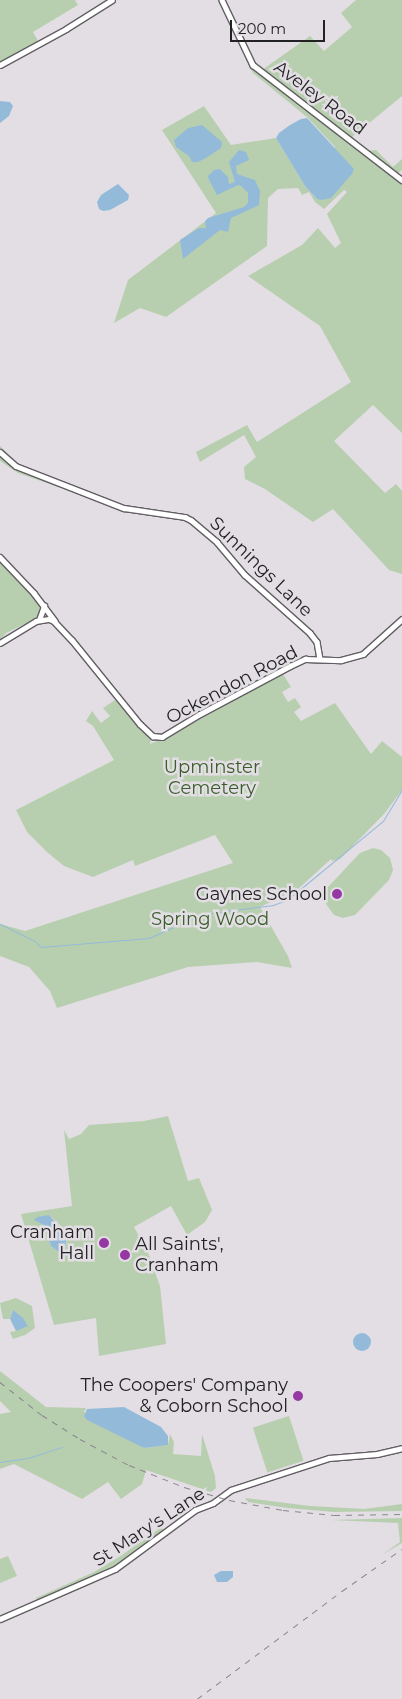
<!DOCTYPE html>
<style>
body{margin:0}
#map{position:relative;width:402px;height:1699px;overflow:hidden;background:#e2dee4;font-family:Montserrat,sans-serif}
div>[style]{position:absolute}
.green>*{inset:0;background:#b8cfaf;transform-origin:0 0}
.water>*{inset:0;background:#94bad9}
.round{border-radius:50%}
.stream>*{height:1px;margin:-0.5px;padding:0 0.5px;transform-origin:0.5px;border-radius:0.5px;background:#94bad9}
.roads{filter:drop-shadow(1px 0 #625e63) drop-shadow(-1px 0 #625e63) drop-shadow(0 1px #625e63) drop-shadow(0 -1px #625e63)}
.secondary>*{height:4.5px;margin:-2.25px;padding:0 2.25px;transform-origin:2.25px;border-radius:2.25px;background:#fff}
.rail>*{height:1px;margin-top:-0.5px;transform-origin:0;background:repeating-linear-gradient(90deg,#8a878c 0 6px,transparent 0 12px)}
.dots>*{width:14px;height:14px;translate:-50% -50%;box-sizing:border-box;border:2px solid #e2dee4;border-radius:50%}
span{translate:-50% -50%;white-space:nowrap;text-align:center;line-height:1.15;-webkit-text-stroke:5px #e2dee4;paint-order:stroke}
.street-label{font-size:18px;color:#222123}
.park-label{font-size:18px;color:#3a5e29}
.poi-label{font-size:18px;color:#222123}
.right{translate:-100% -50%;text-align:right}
.left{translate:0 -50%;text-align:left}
.scale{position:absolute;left:230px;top:20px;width:95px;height:22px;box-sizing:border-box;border:2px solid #222123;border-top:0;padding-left:6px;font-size:15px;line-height:18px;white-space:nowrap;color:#222123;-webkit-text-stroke:4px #e2dee4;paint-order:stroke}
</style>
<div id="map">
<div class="green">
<i style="clip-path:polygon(0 0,75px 0,78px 5px,33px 32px,38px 41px,0 63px)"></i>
<i style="clip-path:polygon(356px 0,402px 0,402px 96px,351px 138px,367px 151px,376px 150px,393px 167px,402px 159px,402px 170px,394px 176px,402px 184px,402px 433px,373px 405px,334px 441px,385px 493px,396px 484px,402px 491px,402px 574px,389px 570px,333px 509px,313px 522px,265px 489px,245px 479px,244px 467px,256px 457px,244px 435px,200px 462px,196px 452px,247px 425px,257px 442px,351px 382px,320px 326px,248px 276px,302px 245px,318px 228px,335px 248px,341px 243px,327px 214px,347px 192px,344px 190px,324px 209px,315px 202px,309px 192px,302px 195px,298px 188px,278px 189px,268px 198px,267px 246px,166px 317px,140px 308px,114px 323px,128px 280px,216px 213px,162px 130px,204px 106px,231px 145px,276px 138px,305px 186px,317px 199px,335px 147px,308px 118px,253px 73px,249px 66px,253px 64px,262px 70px,310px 36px,324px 51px,352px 27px,341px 13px)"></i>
<i style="clip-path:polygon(0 446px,18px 464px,70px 484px,61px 488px,18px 473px,0 461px)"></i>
<i style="clip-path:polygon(0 562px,41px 606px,37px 618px,6px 633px,0 640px)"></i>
<i style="clip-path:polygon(283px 674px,291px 687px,282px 692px,288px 702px,295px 698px,301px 707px,294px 712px,301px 721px,335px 703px,371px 754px,382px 741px,402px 757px,402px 790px,384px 814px,340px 859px,332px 861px,331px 859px,297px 890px,260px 907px,288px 956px,292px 968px,257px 962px,188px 967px,57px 1008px,50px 991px,29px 967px,0 956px,0 924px,25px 931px,233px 863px,215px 835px,135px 866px,133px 860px,93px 877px,64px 866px,47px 852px,27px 832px,16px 810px,114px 760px,93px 726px,86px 721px,92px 711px,101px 723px,110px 716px,103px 708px,115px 700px,151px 738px,150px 744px,169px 736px)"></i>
<i style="clip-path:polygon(373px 848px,381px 850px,390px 858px,393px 870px,389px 880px,355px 915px,343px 918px,334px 915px,326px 904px,325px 895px,328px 887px,360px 853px)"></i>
<i style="clip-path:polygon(evenodd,168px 1116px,188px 1181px,199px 1178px,212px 1210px,205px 1222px,187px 1235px,171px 1206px,134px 1227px,147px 1250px,160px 1286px,166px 1344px,99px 1356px,96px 1318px,54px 1325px,21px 1214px,72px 1206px,64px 1130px,69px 1139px,81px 1134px,89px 1125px,144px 1121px,168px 1116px,49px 1215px,65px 1230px,67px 1240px,65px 1250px,73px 1255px,80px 1257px,64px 1256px,51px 1246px,44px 1225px,40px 1222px,49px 1215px)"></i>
<i style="clip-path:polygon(16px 1298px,32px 1306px,35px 1328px,25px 1335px,13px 1339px,10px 1332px,16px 1331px,13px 1310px,10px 1319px,3px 1319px,0 1303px)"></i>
<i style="clip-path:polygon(0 1371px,46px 1407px,86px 1408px,84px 1412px,144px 1448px,168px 1445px,170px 1434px,174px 1442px,173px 1454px,201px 1456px,202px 1434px,215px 1476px,216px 1488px,211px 1492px,146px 1470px,142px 1484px,121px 1499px,108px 1482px,82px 1499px,14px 1464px,0 1469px,0 1414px,11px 1412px,0 1401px)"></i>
<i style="left:289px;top:1416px;width:47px;height:38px;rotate:72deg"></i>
<i style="clip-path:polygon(245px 1498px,310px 1506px,364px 1509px,402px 1504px,402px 1511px,334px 1512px,288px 1508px,248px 1502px)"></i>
<i style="clip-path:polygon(402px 1518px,402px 1543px,382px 1555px,400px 1542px,398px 1523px,331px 1520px)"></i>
<i style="clip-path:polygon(160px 1528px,162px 1528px,164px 1532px,112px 1569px,36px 1600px,36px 1598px,94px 1572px,119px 1557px)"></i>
<i style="clip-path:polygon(8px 1556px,17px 1576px,0 1583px,0 1559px)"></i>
<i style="clip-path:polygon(117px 1570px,92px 1584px,0 1623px,0 1620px)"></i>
</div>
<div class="water">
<i style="clip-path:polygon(0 101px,10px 102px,13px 106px,9px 116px,0 123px)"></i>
<i style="clip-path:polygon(307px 118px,354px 169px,352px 174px,331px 198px,322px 200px,317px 199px,305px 186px,276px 138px,279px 133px,290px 125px,301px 119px)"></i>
<i style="clip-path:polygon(202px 125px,222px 142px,221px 148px,206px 158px,198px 162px,192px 162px,189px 156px,176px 147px,174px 140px,188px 128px)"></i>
<i style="clip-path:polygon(239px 150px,246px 152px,249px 160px,236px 166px,237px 174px,255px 180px,260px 191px,259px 205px,231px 218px,228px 232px,220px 230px,183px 259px,180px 240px,199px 228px,206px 228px,205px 221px,208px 218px,244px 207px,248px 203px,248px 193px,241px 186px,238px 185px,217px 195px,209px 180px,208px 176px,214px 170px,220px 169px,228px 177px,229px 184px,235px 182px,229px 162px)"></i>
<i style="clip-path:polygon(118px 184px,129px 195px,128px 200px,110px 210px,103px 211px,99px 209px,97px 202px,101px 195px)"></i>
<i style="clip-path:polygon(49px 1215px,67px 1235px,65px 1250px,76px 1256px,81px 1254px,82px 1257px,64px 1256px,51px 1246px,44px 1225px,34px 1220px,37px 1217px)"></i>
<i style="clip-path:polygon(13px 1310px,23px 1318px,28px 1326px,16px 1331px,10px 1319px)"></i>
<i class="round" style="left:353px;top:1333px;width:18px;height:18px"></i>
<i style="clip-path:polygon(124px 1407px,161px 1427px,168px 1436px,168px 1445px,144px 1448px,87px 1420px,84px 1416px,87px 1409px)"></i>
<i style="clip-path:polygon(221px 1571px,233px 1571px,233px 1577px,227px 1582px,217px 1582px,214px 1575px)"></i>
</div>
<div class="stream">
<i style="left:0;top:924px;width:39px;rotate:26deg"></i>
<i style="left:35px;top:941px;width:8px;rotate:45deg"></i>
<i style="left:41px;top:947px;width:108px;rotate:-4.8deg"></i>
<i style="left:149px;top:938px;width:59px;rotate:-24deg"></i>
<i style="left:203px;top:914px;width:71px;rotate:-7.3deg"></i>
<i style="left:273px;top:905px;width:15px;rotate:-20deg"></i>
<i style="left:287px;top:900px;width:124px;rotate:-39.5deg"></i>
<i style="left:383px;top:821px;width:37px;rotate:-59deg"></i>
<i style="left:0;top:1462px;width:28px;rotate:-8deg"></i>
<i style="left:28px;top:1458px;width:36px;rotate:-18deg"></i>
</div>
<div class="roads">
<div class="secondary">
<i style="left:222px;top:0;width:72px;rotate:64.5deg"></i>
<i style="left:253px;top:65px;width:188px;rotate:37.7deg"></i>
<i style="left:0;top:65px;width:75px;rotate:-28.6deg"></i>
<i style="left:66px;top:29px;width:54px;rotate:-32.2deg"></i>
<i style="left:0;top:452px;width:21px;rotate:41deg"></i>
<i style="left:16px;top:466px;width:116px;rotate:21.3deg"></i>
<i style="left:124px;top:508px;width:62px;rotate:8.4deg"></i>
<i style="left:185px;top:517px;width:7px;rotate:27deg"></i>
<i style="left:191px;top:520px;width:34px;rotate:40deg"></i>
<i style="left:217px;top:542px;width:43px;rotate:49.7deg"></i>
<i style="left:245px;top:575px;width:87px;rotate:41.7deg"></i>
<i style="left:310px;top:633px;width:11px;rotate:52deg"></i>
<i style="left:317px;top:642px;width:17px;rotate:80deg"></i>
<i style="left:0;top:557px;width:50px;rotate:46.6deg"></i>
<i style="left:34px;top:593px;width:35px;rotate:53deg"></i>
<i style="left:39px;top:620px;width:15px;rotate:-70deg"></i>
<i style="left:0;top:643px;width:42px;rotate:-31.4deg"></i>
<i style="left:36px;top:621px;width:13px;rotate:-9deg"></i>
<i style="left:49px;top:619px;width:5px;rotate:22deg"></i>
<i style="left:54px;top:621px;width:26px;rotate:47deg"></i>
<i style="left:72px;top:640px;width:108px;rotate:51deg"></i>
<i style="left:140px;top:724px;width:18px;rotate:43deg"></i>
<i style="left:153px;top:736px;width:9px;rotate:6deg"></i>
<i style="left:162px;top:737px;width:44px;rotate:-31.2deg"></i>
<i style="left:200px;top:714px;width:102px;rotate:-28.1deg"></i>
<i style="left:290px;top:666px;width:17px;rotate:-25deg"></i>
<i style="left:305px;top:659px;width:36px;rotate:2deg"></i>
<i style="left:341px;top:660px;width:23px;rotate:-15deg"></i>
<i style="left:363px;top:654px;width:52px;rotate:-41.9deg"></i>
<i style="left:0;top:1619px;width:125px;rotate:-23.5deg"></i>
<i style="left:115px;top:1569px;width:99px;rotate:-36.4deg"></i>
<i style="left:195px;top:1510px;width:19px;rotate:-21deg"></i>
<i style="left:213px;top:1503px;width:22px;rotate:-36deg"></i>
<i style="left:231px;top:1490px;width:103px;rotate:-18.1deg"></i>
<i style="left:329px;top:1458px;width:48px;rotate:-4.8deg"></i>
<i style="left:377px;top:1454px;width:26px;rotate:-13deg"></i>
</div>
</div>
<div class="rail">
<i style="left:0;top:1382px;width:53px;rotate:38.2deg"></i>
<i style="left:42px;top:1415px;width:45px;rotate:32.3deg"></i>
<i style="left:80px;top:1439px;width:55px;rotate:28deg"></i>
<i style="left:129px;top:1465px;width:59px;rotate:21.8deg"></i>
<i style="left:184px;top:1487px;width:47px;rotate:16.1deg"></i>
<i style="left:229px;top:1500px;width:55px;rotate:10.5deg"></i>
<i style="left:283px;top:1510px;width:51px;rotate:5.6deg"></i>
<i style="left:334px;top:1515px;width:68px;rotate:-0.8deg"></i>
<i style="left:197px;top:1699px;width:181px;rotate:-36.7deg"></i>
<i style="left:342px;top:1591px;width:73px;rotate:-35deg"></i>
</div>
<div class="dots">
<i style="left:337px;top:894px;background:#9538a2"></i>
<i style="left:104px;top:1243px;background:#9538a2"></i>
<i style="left:125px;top:1255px;background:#9538a2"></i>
<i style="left:298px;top:1396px;background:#9538a2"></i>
</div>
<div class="street-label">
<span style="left:320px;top:98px;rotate:37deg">Aveley Road</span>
<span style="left:261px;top:567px;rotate:44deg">Sunnings Lane</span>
<span style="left:232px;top:685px;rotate:-28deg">Ockendon Road</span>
<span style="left:149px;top:1527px;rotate:-33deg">St Mary's Lane</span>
</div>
<div class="park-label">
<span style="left:212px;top:778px">Upminster<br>Cemetery</span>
<span style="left:210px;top:919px">Spring Wood</span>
</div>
<div class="poi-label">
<span class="right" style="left:327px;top:894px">Gaynes School</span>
<span class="right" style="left:94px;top:1243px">Cranham<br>Hall</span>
<span class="left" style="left:135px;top:1255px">All Saints',<br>Cranham</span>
<span class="right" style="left:288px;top:1396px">The Coopers' Company<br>&amp; Coborn School</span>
</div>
<div class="scale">200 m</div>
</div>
